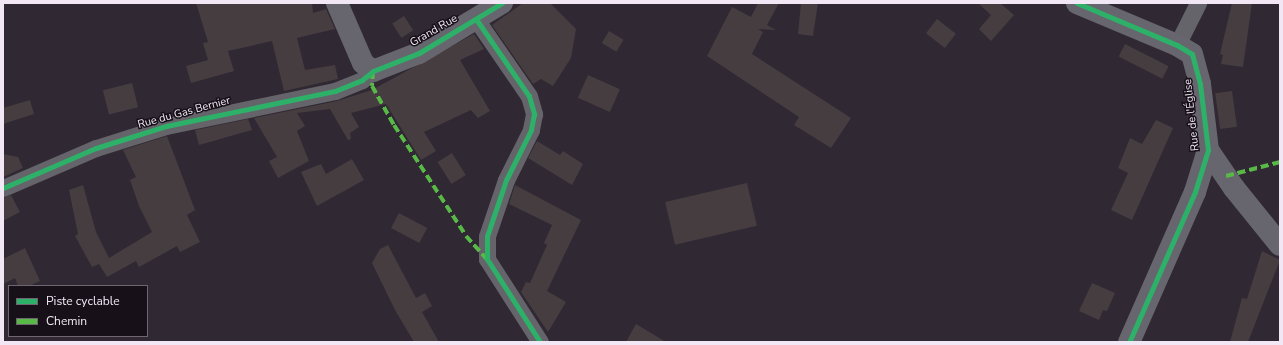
<!DOCTYPE html>
<meta charset="utf-8">
<style>
body{margin:0}
#map{position:relative;width:1283px;height:345px;overflow:hidden;background:#302833;font-family:"Nunito Sans",sans-serif}
div>[style]{position:absolute}
.building>*{inset:0;background:#463d41;transform-origin:0 0}
.street>*{height:17px;margin:-8.5px;padding:0 8.5px;transform-origin:8.5px;border-radius:8.5px;background:#65646a}
.secondary>*{height:22px;margin:-11px;padding:0 11px;transform-origin:11px;border-radius:11px;background:#67666e}
.quiet>*{height:4px;margin-top:-2px;transform-origin:0;background:repeating-linear-gradient(90deg,#58b947 0 8px,transparent 0 12px)}
.cycleway>*{height:5px;margin:-2.5px;padding:0 2.5px;transform-origin:2.5px;border-radius:2.5px;background:#2db169}
span{translate:-50% -50%;white-space:nowrap;text-align:center;line-height:1.15;-webkit-text-stroke:3px #171019;paint-order:stroke}
.street-label{font-size:11px;color:#f2e8f5}
.frame{position:absolute;inset:0;border:4px solid #f2e8f5;pointer-events:none}
.legend{position:absolute;left:8px;top:285px;width:140px;height:52px;box-sizing:border-box;background:#171019;border:1px solid #6f6671;margin:0;padding:5px 7px;list-style:none;font-size:12px;color:#f2e8f5}
.legend li{display:flex;align-items:center;gap:8px;height:20px}
.legend b{width:20px;border:1px solid #6f6671}
</style>
<div id="map">
<div class="building">
<i style="clip-path:polygon(196px 3px,312px 3px,313px 13px,326px 9px,335px 29px,297px 38px,305px 70px,335px 65px,338px 79px,284px 91px,272px 41px,228px 51px,234px 71px,191px 83px,186px 66px,208px 60px,203px 43px,208px 42px)"></i>
<i style="clip-path:polygon(523px 3px,550px 3px,576px 29px,571px 58px,553px 86px,541px 79px,533px 84px,492px 25px)"></i>
<i style="clip-path:polygon(758px 3px,779px 3px,767px 25px,776px 30px,758px 29px,763px 32px,752px 54px,851px 118px,831px 148px,794px 125px,799px 117px,707px 56px,732px 7px,751px 17px)"></i>
<i style="clip-path:polygon(801px 3px,818px 3px,813px 36px,798px 34px)"></i>
<i style="clip-path:polygon(978px 3px,1000px 3px,1014px 15px,991px 41px,979px 29px,991px 15px)"></i>
<i style="clip-path:polygon(1232px 3px,1252px 3px,1243px 67px,1221px 64px,1223px 55px,1220px 54px)"></i>
<i style="left:404px;top:16px;width:17px;height:14px;rotate:57deg"></i>
<i style="left:937px;top:19px;width:24px;height:18px;rotate:38deg"></i>
<i style="left:609px;top:31px;width:17px;height:14px;rotate:31deg"></i>
<i style="clip-path:polygon(474px 34px,484px 49px,460px 60px,490px 111px,478px 118px,471px 110px,424px 132px,436px 151px,421px 160px,386px 104px,351px 113px,359px 127px,350px 133px,351px 139px,348px 140px,330px 109px,297px 113px,305px 126px,297px 131px,309px 161px,278px 178px,269px 161px,277px 157px,254px 118px,337px 101px,372px 90px)"></i>
<i style="left:1125px;top:44px;width:49px;height:14px;rotate:27deg"></i>
<i style="left:588px;top:75px;width:35px;height:25px;rotate:24deg"></i>
<i style="left:132px;top:83px;width:25px;height:30px;rotate:76deg"></i>
<i style="left:1232px;top:91px;width:36px;height:17px;rotate:82deg"></i>
<i style="clip-path:polygon(30px 100px,34px 114px,3px 124px,3px 108px)"></i>
<i style="clip-path:polygon(248px 119px,252px 130px,199px 145px,195px 130px)"></i>
<i style="clip-path:polygon(1156px 120px,1173px 128px,1132px 220px,1111px 210px,1128px 173px,1118px 168px,1130px 138px,1142px 144px)"></i>
<i style="clip-path:polygon(167px 136px,195px 210px,187px 215px,200px 242px,180px 252px,177px 246px,139px 267px,136px 261px,107px 277px,99px 264px,92px 267px,75px 236px,78px 234px,69px 190px,83px 185px,96px 232px,109px 258px,152px 232px,139px 206px,130px 180px,136px 177px,123px 150px)"></i>
<i style="clip-path:polygon(537px 141px,560px 155px,563px 151px,583px 164px,572px 185px,528px 158px)"></i>
<i style="left:452px;top:153px;width:26px;height:17px;rotate:58deg"></i>
<i style="clip-path:polygon(3px 154px,18px 157px,23px 168px,3px 177px)"></i>
<i style="clip-path:polygon(352px 159px,364px 180px,317px 206px,301px 172px,321px 164px,326px 174px)"></i>
<i style="left:747px;top:183px;width:44px;height:84px;rotate:77deg"></i>
<i style="clip-path:polygon(515px 185px,581px 220px,547px 291px,566px 302px,548px 332px,521px 292px,526px 282px,530px 283px,547px 245px,544px 243px,552px 225px,509px 204px)"></i>
<i style="clip-path:polygon(11px 195px,20px 212px,3px 221px,3px 198px)"></i>
<i style="left:399px;top:213px;width:32px;height:17px;rotate:28deg"></i>
<i style="clip-path:polygon(388px 245px,416px 298px,425px 293px,432px 306px,422px 312px,439px 342px,414px 342px,395px 310px,372px 263px,380px 249px)"></i>
<i style="clip-path:polygon(25px 248px,40px 281px,29px 286px,18px 286px,15px 278px,3px 284px,3px 259px)"></i>
<i style="clip-path:polygon(1262px 251px,1280px 260px,1248px 342px,1230px 342px,1242px 298px,1247px 299px)"></i>
<i style="clip-path:polygon(1092px 283px,1115px 293px,1107px 311px,1103px 310px,1099px 320px,1079px 311px)"></i>
<i style="clip-path:polygon(636px 324px,666px 342px,626px 342px)"></i>
</div>
<div class="street">
<i style="left:476px;top:19px;width:93px;rotate:55.5deg"></i>
<i style="left:529px;top:96px;width:19px;rotate:74deg"></i>
<i style="left:534px;top:114px;width:16px;rotate:101deg"></i>
<i style="left:531px;top:130px;width:56px;rotate:116.6deg"></i>
<i style="left:506px;top:180px;width:59px;rotate:108.7deg"></i>
<i style="left:487px;top:236px;width:23px;rotate:90deg"></i>
<i style="left:487px;top:259px;width:98px;rotate:57.4deg"></i>
<i style="left:1177px;top:45px;width:47px;rotate:-63.4deg"></i>
<i style="left:3px;top:188px;width:101px;rotate:-23.3deg"></i>
<i style="left:96px;top:148px;width:73px;rotate:-17.4deg"></i>
<i style="left:166px;top:126px;width:173px;rotate:-11.7deg"></i>
<i style="left:335px;top:91px;width:29px;rotate:-22deg"></i>
<i style="left:362px;top:80px;width:14px;rotate:-39deg"></i>
</div>
<div class="secondary">
<i style="left:337px;top:3px;width:65px;rotate:66.6deg"></i>
<i style="left:363px;top:63px;width:13px;rotate:39deg"></i>
<i style="left:373px;top:71px;width:49px;rotate:-21.4deg"></i>
<i style="left:419px;top:53px;width:97px;rotate:-31.1deg"></i>
<i style="left:1077px;top:3px;width:108px;rotate:22.8deg"></i>
<i style="left:1177px;top:45px;width:17px;rotate:31deg"></i>
<i style="left:1192px;top:54px;width:31px;rotate:75deg"></i>
<i style="left:1200px;top:84px;width:66px;rotate:83.1deg"></i>
<i style="left:1208px;top:150px;width:44px;rotate:107.2deg"></i>
<i style="left:1195px;top:192px;width:164px;rotate:113.7deg"></i>
<i style="left:1208px;top:150px;width:46px;rotate:55.6deg"></i>
<i style="left:1234px;top:188px;width:73px;rotate:51.1deg"></i>
</div>
<div class="quiet">
<i style="left:373px;top:71px;width:15px;rotate:94deg"></i>
<i style="left:372px;top:86px;width:45px;rotate:60.6deg"></i>
<i style="left:394px;top:125px;width:132px;rotate:57deg"></i>
<i style="left:466px;top:236px;width:31px;rotate:48deg"></i>
<i style="left:1226px;top:176px;width:56px;rotate:-14.5deg"></i>
</div>
<div class="cycleway">
<i style="left:1077px;top:3px;width:108px;rotate:22.8deg"></i>
<i style="left:1177px;top:45px;width:17px;rotate:31deg"></i>
<i style="left:1192px;top:54px;width:31px;rotate:75deg"></i>
<i style="left:1200px;top:84px;width:66px;rotate:83.1deg"></i>
<i style="left:1208px;top:150px;width:44px;rotate:107.2deg"></i>
<i style="left:1195px;top:192px;width:164px;rotate:113.7deg"></i>
<i style="left:476px;top:19px;width:93px;rotate:55.5deg"></i>
<i style="left:529px;top:96px;width:19px;rotate:74deg"></i>
<i style="left:534px;top:114px;width:16px;rotate:101deg"></i>
<i style="left:531px;top:130px;width:56px;rotate:116.6deg"></i>
<i style="left:506px;top:180px;width:59px;rotate:108.7deg"></i>
<i style="left:487px;top:236px;width:23px;rotate:90deg"></i>
<i style="left:487px;top:259px;width:98px;rotate:57.4deg"></i>
<i style="left:3px;top:188px;width:101px;rotate:-23.3deg"></i>
<i style="left:96px;top:148px;width:73px;rotate:-17.4deg"></i>
<i style="left:166px;top:126px;width:173px;rotate:-11.7deg"></i>
<i style="left:335px;top:91px;width:29px;rotate:-22deg"></i>
<i style="left:362px;top:80px;width:14px;rotate:-39deg"></i>
<i style="left:373px;top:71px;width:49px;rotate:-21.4deg"></i>
<i style="left:419px;top:53px;width:97px;rotate:-31.1deg"></i>
</div>
<div class="street-label">
<span style="left:434px;top:31px;rotate:-30deg">Grand Rue</span>
<span style="left:184px;top:113px;rotate:-15deg">Rue du Gas Bernier</span>
<span style="left:1192px;top:115px;rotate:-96deg">Rue de l'Église</span>
</div>
<div class="frame"></div>
<ul class="legend">
<li><b style="height:5px;background:#2db169"></b>Piste cyclable</li>
<li><b style="height:5px;background:#58b947"></b>Chemin</li>
</ul>
</div>
